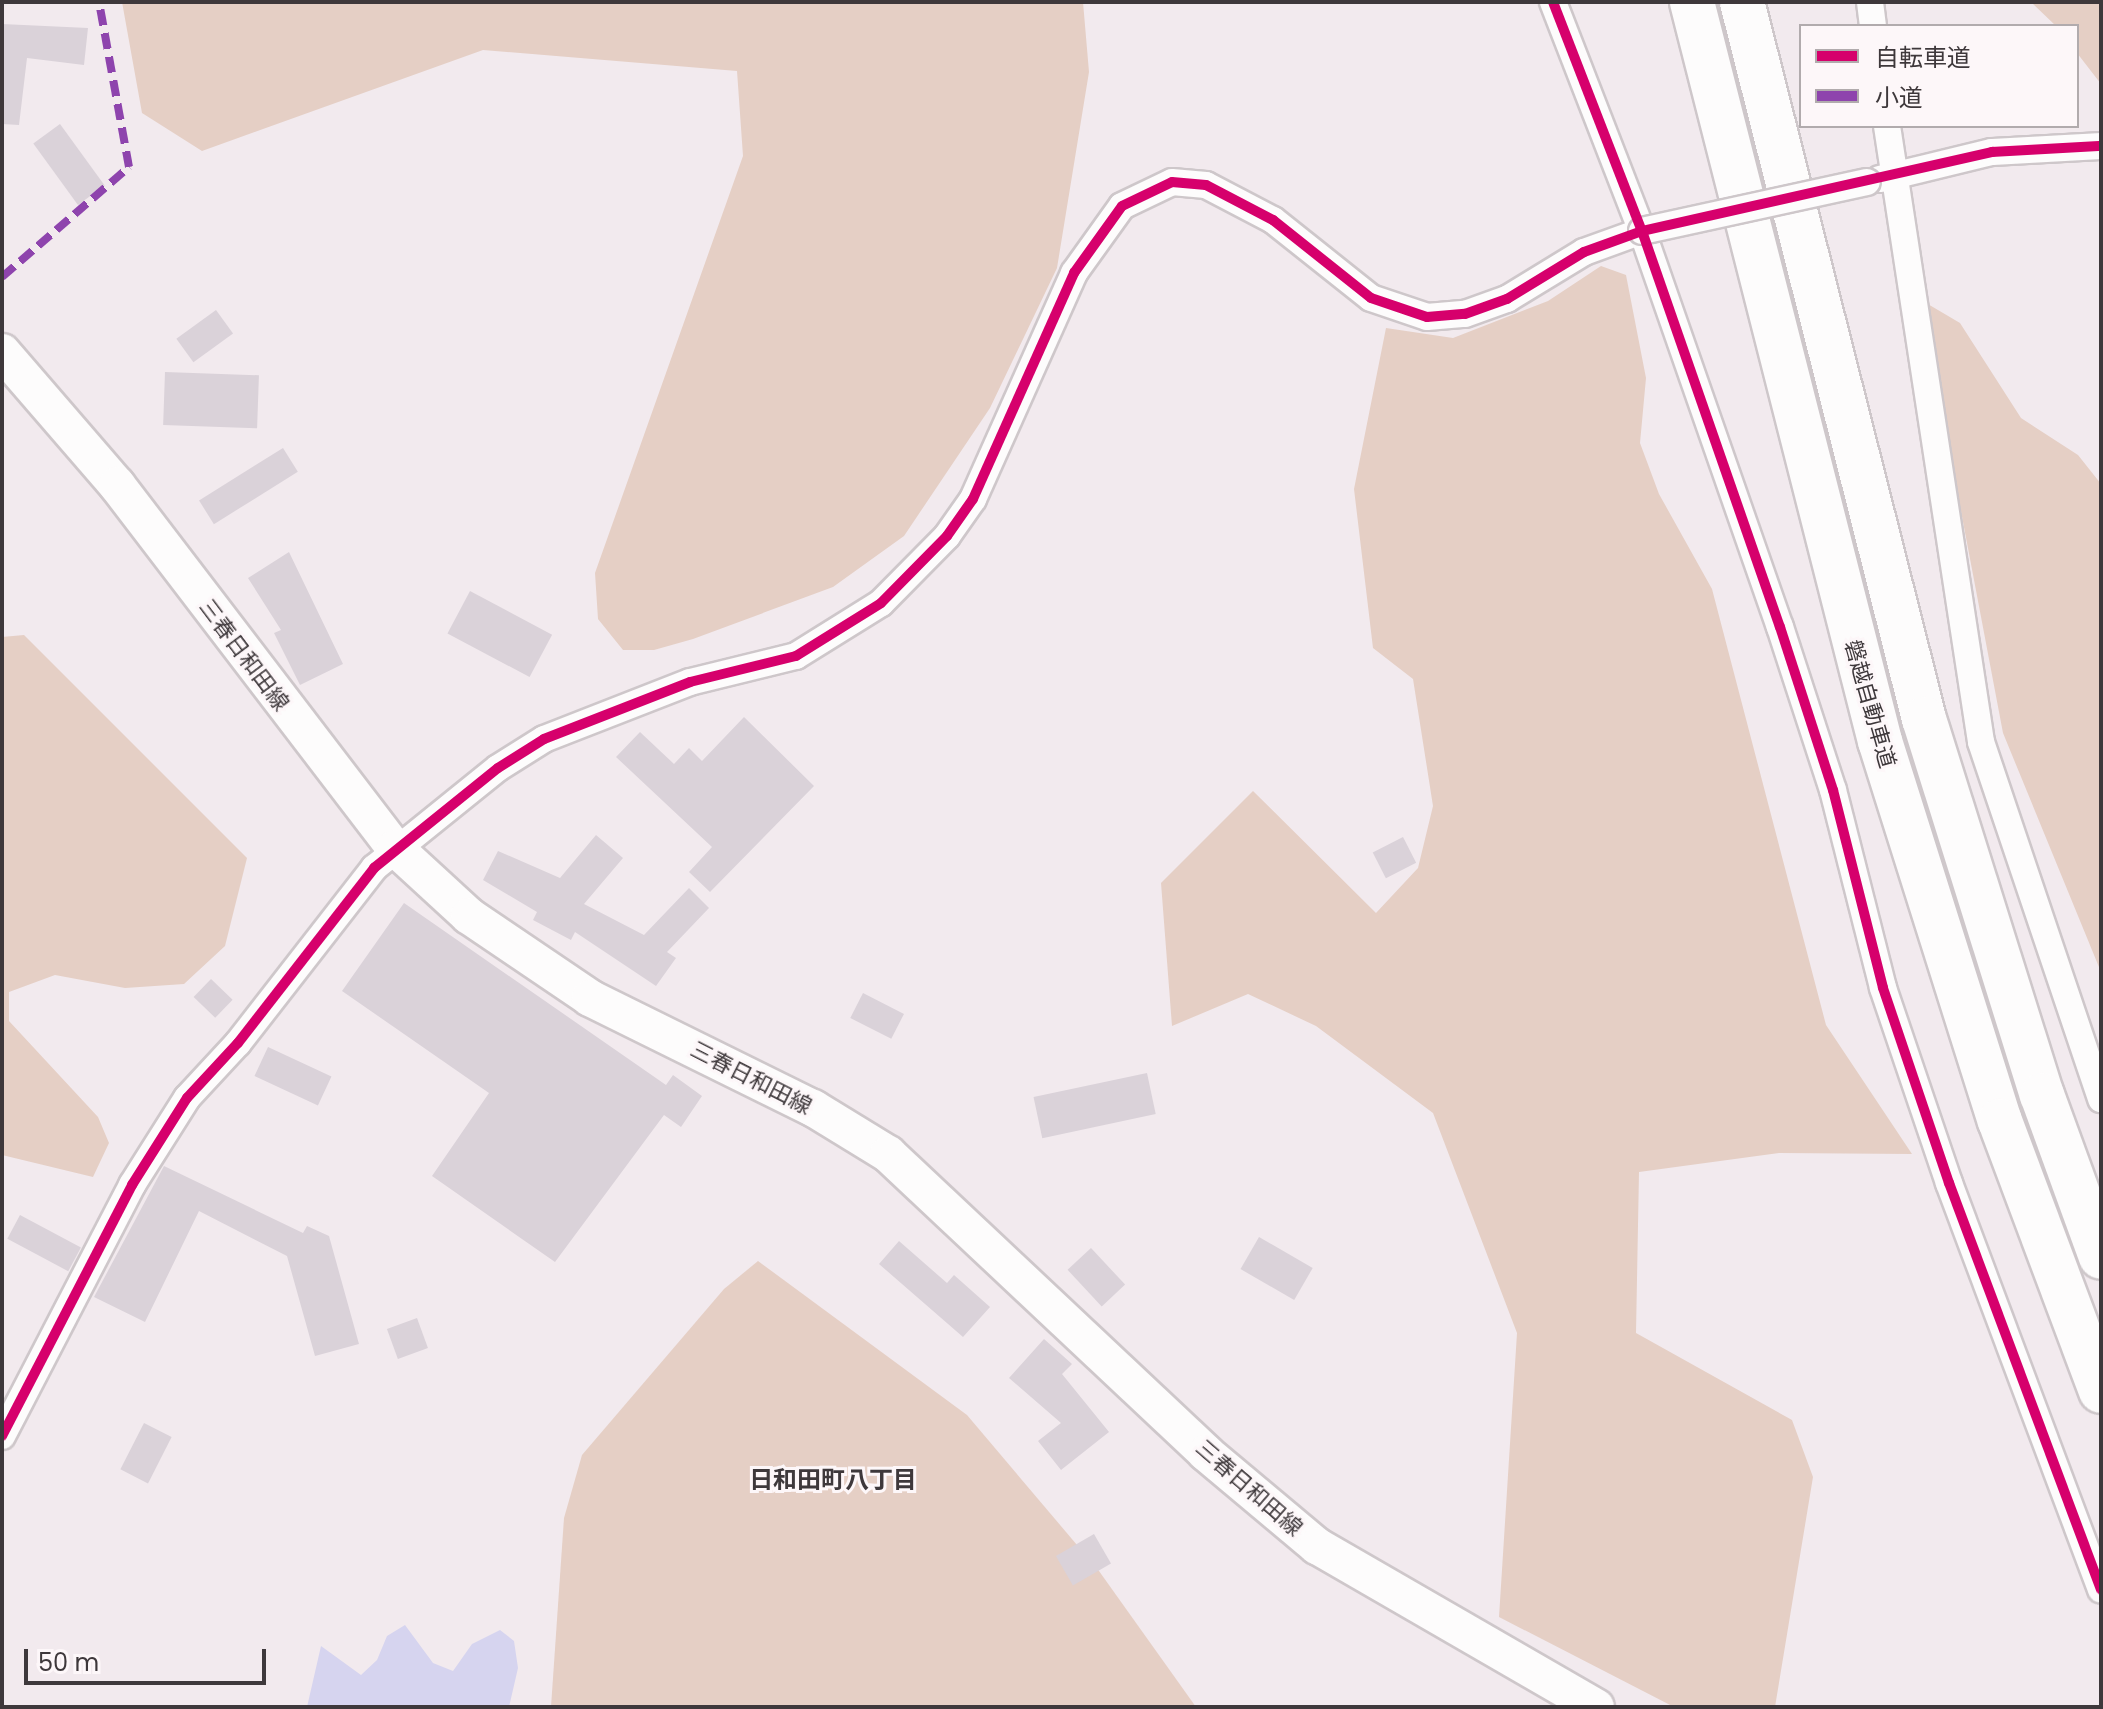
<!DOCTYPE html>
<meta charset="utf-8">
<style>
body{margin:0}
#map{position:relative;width:2103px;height:1709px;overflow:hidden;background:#f2eaee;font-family:Poppins,"Noto Sans JP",sans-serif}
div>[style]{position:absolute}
.green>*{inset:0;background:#e5cfc5}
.water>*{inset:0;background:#d6d4ef}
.building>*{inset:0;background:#dad2d9;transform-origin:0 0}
.roads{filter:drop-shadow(2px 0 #cec7ca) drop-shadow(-2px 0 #cec7ca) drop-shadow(0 2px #cec7ca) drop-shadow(0 -2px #cec7ca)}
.street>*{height:26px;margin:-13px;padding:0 13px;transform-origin:13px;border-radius:13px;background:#fdfcfc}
.secondary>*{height:36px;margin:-18px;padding:0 18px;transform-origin:18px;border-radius:18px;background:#fdfcfc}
.highway>*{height:44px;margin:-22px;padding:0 22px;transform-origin:22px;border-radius:22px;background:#fdfcfc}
.bridges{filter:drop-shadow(2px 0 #cec7ca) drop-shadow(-2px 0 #cec7ca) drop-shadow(0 2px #cec7ca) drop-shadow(0 -2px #cec7ca)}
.street-bridge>*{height:26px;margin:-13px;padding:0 13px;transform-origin:13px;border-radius:13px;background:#fdfcfc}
.quiet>*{height:8px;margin-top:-4px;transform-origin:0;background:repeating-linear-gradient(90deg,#8e44ad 0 16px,transparent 0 24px)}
.cycleway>*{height:10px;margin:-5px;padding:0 5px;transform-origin:5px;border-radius:5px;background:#d6006c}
span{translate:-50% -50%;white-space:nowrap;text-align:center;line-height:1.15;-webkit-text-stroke:6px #fdf7f9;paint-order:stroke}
.street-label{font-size:22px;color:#3e383b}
.neighbourhood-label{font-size:24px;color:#3e383b;font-weight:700}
.frame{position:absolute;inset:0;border:4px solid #3e383b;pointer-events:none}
.legend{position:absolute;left:1799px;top:24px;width:280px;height:104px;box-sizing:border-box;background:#fdf7f9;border:2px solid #b1abad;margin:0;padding:10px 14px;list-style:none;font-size:24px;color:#3e383b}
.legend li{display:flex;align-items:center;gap:16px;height:40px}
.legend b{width:40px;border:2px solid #b1abad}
.scale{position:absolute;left:24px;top:1649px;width:242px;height:36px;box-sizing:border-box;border:4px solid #3e383b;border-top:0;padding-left:10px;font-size:24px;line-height:28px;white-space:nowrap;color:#3e383b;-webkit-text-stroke:6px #fdf7f9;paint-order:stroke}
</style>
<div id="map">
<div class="green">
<i style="clip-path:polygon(122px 2px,1083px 2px,1089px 72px,1057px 268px,990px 408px,904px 536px,833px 587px,693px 639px,654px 650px,623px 650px,598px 619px,595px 573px,743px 156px,737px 71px,483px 50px,202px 151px,142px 113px)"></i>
<i style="clip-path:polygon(2031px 2px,2101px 2px,2101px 84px,2077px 53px,2077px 26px,2056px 26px)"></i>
<i style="clip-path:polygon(1601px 266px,1626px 275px,1646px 378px,1640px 443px,1659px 494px,1712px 589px,1826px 1025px,1912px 1154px,1779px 1153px,1639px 1172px,1636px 1333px,1792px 1420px,1813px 1477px,1775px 1707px,1674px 1707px,1499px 1617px,1517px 1333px,1433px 1113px,1316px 1026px,1248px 994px,1172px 1026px,1161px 883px,1253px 791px,1376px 913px,1418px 868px,1433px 806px,1413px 679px,1373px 648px,1354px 489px,1386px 328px,1453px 338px,1548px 301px)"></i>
<i style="clip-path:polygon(1921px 300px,1960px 323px,2021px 418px,2078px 455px,2101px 484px,2101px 972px,2003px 733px)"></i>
<i style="clip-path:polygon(24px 635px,247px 858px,225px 946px,184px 984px,125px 988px,55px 975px,9px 992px,9px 1021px,98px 1117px,109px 1143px,93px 1177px,2px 1155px,2px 637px)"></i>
<i style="clip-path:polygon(758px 1261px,967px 1415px,1099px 1571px,1196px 1707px,551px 1707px,564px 1518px,582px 1455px,724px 1289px)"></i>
</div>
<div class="water">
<i style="clip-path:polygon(405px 1625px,433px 1663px,453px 1671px,472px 1644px,500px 1630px,514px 1641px,518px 1668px,509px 1707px,307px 1707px,321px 1646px,361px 1675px,377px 1660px,387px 1636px)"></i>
</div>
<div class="building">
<i style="clip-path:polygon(2px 24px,88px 28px,84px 65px,27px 58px,19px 125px,2px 124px)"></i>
<i style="left:60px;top:124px;width:76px;height:33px;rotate:54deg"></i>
<i style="left:216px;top:310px;width:29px;height:49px;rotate:54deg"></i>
<i style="left:165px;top:372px;width:94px;height:53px;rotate:2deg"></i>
<i style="left:283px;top:448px;width:28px;height:99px;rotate:58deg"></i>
<i style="clip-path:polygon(289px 552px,343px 664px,300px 685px,274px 633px,281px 630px,248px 578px)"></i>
<i style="left:470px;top:591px;width:93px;height:48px;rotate:28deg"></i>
<i style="clip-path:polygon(744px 717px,814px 786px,710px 892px,689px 872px,712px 847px,616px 757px,640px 732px,674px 764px,689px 748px,702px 761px)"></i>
<i style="clip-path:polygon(596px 835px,623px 858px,584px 904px,644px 935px,689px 888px,709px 908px,667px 952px,676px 958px,656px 986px,575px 932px,571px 940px,533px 920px,537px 912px,483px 880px,498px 851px,560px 878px)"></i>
<i style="left:1403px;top:837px;width:29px;height:34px;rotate:63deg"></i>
<i style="clip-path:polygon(404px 903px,666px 1085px,673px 1075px,702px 1096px,681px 1127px,664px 1115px,555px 1262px,432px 1176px,489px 1093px,342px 991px)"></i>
<i style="left:211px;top:979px;width:30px;height:25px;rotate:44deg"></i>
<i style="left:863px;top:993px;width:46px;height:28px;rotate:27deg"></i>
<i style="left:268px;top:1047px;width:70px;height:32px;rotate:25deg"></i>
<i style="left:1147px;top:1073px;width:42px;height:116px;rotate:78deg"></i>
<i style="clip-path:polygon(164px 1166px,303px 1233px,307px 1226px,329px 1236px,359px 1344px,315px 1356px,287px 1256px,199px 1211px,145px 1322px,94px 1297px)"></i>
<i style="left:20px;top:1215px;width:69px;height:27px;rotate:28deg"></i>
<i style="left:1259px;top:1237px;width:62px;height:37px;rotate:30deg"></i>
<i style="clip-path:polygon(899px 1241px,947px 1283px,954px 1275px,990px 1307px,963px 1337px,879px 1264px)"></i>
<i style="left:1091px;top:1248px;width:50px;height:32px;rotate:47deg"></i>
<i style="left:417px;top:1318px;width:32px;height:32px;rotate:70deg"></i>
<i style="clip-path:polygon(1044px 1339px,1072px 1364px,1062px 1374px,1109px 1432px,1061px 1470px,1038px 1441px,1061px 1423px,1009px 1378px)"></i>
<i style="left:144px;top:1423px;width:31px;height:52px;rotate:27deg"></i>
<i style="left:1094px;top:1534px;width:34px;height:44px;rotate:60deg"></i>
</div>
<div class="roads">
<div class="street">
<i style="left:1553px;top:2px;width:246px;rotate:68.8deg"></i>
<i style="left:1642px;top:231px;width:419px;rotate:70.8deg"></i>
<i style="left:1780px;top:627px;width:171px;rotate:72deg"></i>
<i style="left:1833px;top:790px;width:204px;rotate:75.8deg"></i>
<i style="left:1883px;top:988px;width:206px;rotate:71.3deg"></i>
<i style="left:1949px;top:1183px;width:434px;rotate:69.5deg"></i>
<i style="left:1870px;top:2px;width:24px;rotate:83deg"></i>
<i style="left:1887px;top:126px;width:623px;rotate:81.32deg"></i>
<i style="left:1981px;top:742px;width:377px;rotate:71.4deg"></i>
<i style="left:1880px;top:179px;width:115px;rotate:-13.6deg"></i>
<i style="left:1992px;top:152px;width:109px;rotate:-3.2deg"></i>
<i style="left:2px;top:1436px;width:283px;rotate:-62.6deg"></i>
<i style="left:132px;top:1185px;width:103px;rotate:-57.7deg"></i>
<i style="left:187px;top:1098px;width:75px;rotate:-47.2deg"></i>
<i style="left:238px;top:1043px;width:222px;rotate:-52.1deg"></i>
<i style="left:374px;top:868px;width:159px;rotate:-38.9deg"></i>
<i style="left:498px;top:768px;width:54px;rotate:-32.2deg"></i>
<i style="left:544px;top:739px;width:157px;rotate:-21.3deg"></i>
<i style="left:690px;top:682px;width:109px;rotate:-13.8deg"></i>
<i style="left:796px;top:656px;width:100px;rotate:-31.9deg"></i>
<i style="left:881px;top:603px;width:94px;rotate:-45.4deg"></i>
<i style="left:947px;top:536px;width:45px;rotate:-54.9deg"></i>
<i style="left:973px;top:499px;width:248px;rotate:-65.9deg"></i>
<i style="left:1074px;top:273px;width:82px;rotate:-54.4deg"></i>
<i style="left:1122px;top:206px;width:55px;rotate:-25.6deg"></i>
<i style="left:1172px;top:182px;width:34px;rotate:5deg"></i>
<i style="left:1206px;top:185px;width:76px;rotate:27.6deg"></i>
<i style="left:1273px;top:220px;width:125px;rotate:38.5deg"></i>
<i style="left:1371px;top:298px;width:59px;rotate:18.7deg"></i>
<i style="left:1427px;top:317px;width:38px;rotate:-5deg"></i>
<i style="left:1465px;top:314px;width:45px;rotate:-19.7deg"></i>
<i style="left:1507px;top:299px;width:90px;rotate:-31.4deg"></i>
<i style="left:1584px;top:252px;width:62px;rotate:-19.9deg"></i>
</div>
<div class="secondary">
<i style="left:2px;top:352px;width:176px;rotate:49.2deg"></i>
<i style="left:117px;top:485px;width:457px;rotate:52.6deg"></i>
<i style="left:395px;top:848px;width:100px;rotate:42.6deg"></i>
<i style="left:469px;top:916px;width:146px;rotate:34.1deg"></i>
<i style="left:590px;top:998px;width:249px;rotate:26.3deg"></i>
<i style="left:813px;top:1108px;width:88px;rotate:31.5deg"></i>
<i style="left:888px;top:1154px;width:436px;rotate:43.2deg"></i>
<i style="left:1206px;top:1453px;width:145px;rotate:40deg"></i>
<i style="left:1317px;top:1546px;width:322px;rotate:30deg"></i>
</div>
<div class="highway">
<i style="left:1692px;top:2px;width:763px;rotate:75.73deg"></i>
<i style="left:1880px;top:741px;width:398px;rotate:72.5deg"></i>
<i style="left:2000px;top:1121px;width:288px;rotate:69.5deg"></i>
<i style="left:1742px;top:2px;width:740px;rotate:75.76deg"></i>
<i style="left:1924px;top:719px;width:394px;rotate:72.6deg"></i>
<i style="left:2042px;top:1095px;width:172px;rotate:70deg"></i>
</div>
</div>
<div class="bridges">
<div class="street-bridge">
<i style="left:1642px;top:231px;width:230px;rotate:-12.3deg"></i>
</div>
</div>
<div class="quiet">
<i style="left:2px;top:277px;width:168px;rotate:-40.9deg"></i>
<i style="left:129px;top:167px;width:168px;rotate:-100.3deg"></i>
</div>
<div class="cycleway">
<i style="left:1553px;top:2px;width:246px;rotate:68.8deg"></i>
<i style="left:1642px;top:231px;width:419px;rotate:70.8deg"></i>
<i style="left:1780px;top:627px;width:171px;rotate:72deg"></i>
<i style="left:1833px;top:790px;width:204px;rotate:75.8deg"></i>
<i style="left:1883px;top:988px;width:206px;rotate:71.3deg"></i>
<i style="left:1949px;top:1183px;width:434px;rotate:69.5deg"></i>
<i style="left:2px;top:1436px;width:283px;rotate:-62.6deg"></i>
<i style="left:132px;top:1185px;width:103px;rotate:-57.7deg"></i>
<i style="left:187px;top:1098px;width:75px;rotate:-47.2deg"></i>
<i style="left:238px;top:1043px;width:222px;rotate:-52.1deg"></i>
<i style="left:374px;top:868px;width:159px;rotate:-38.9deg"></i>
<i style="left:498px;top:768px;width:54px;rotate:-32.2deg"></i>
<i style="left:544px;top:739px;width:157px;rotate:-21.3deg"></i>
<i style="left:690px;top:682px;width:109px;rotate:-13.8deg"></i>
<i style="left:796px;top:656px;width:100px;rotate:-31.9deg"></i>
<i style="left:881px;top:603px;width:94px;rotate:-45.4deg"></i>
<i style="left:947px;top:536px;width:45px;rotate:-54.9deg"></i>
<i style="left:973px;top:499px;width:248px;rotate:-65.9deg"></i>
<i style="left:1074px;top:273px;width:82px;rotate:-54.4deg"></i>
<i style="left:1122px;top:206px;width:55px;rotate:-25.6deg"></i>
<i style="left:1172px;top:182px;width:34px;rotate:5deg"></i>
<i style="left:1206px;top:185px;width:76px;rotate:27.6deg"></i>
<i style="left:1273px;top:220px;width:125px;rotate:38.5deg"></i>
<i style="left:1371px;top:298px;width:59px;rotate:18.7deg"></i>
<i style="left:1427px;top:317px;width:38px;rotate:-5deg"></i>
<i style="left:1465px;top:314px;width:45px;rotate:-19.7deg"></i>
<i style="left:1507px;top:299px;width:90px;rotate:-31.4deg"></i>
<i style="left:1584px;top:252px;width:62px;rotate:-19.9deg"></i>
<i style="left:1642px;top:231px;width:359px;rotate:-12.7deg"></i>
<i style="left:1992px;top:152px;width:109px;rotate:-3.2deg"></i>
</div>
<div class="street-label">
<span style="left:244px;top:655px;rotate:53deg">三春日和田線</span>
<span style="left:1870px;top:704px;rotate:74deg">磐越自動車道</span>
<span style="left:751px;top:1078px;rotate:27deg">三春日和田線</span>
<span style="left:1249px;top:1488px;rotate:41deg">三春日和田線</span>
</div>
<div class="neighbourhood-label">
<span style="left:833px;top:1480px">日和田町八丁目</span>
</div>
<div class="frame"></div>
<ul class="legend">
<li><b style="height:10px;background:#d6006c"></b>自転車道</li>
<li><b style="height:10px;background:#8e44ad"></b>小道</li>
</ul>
<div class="scale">50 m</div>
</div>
